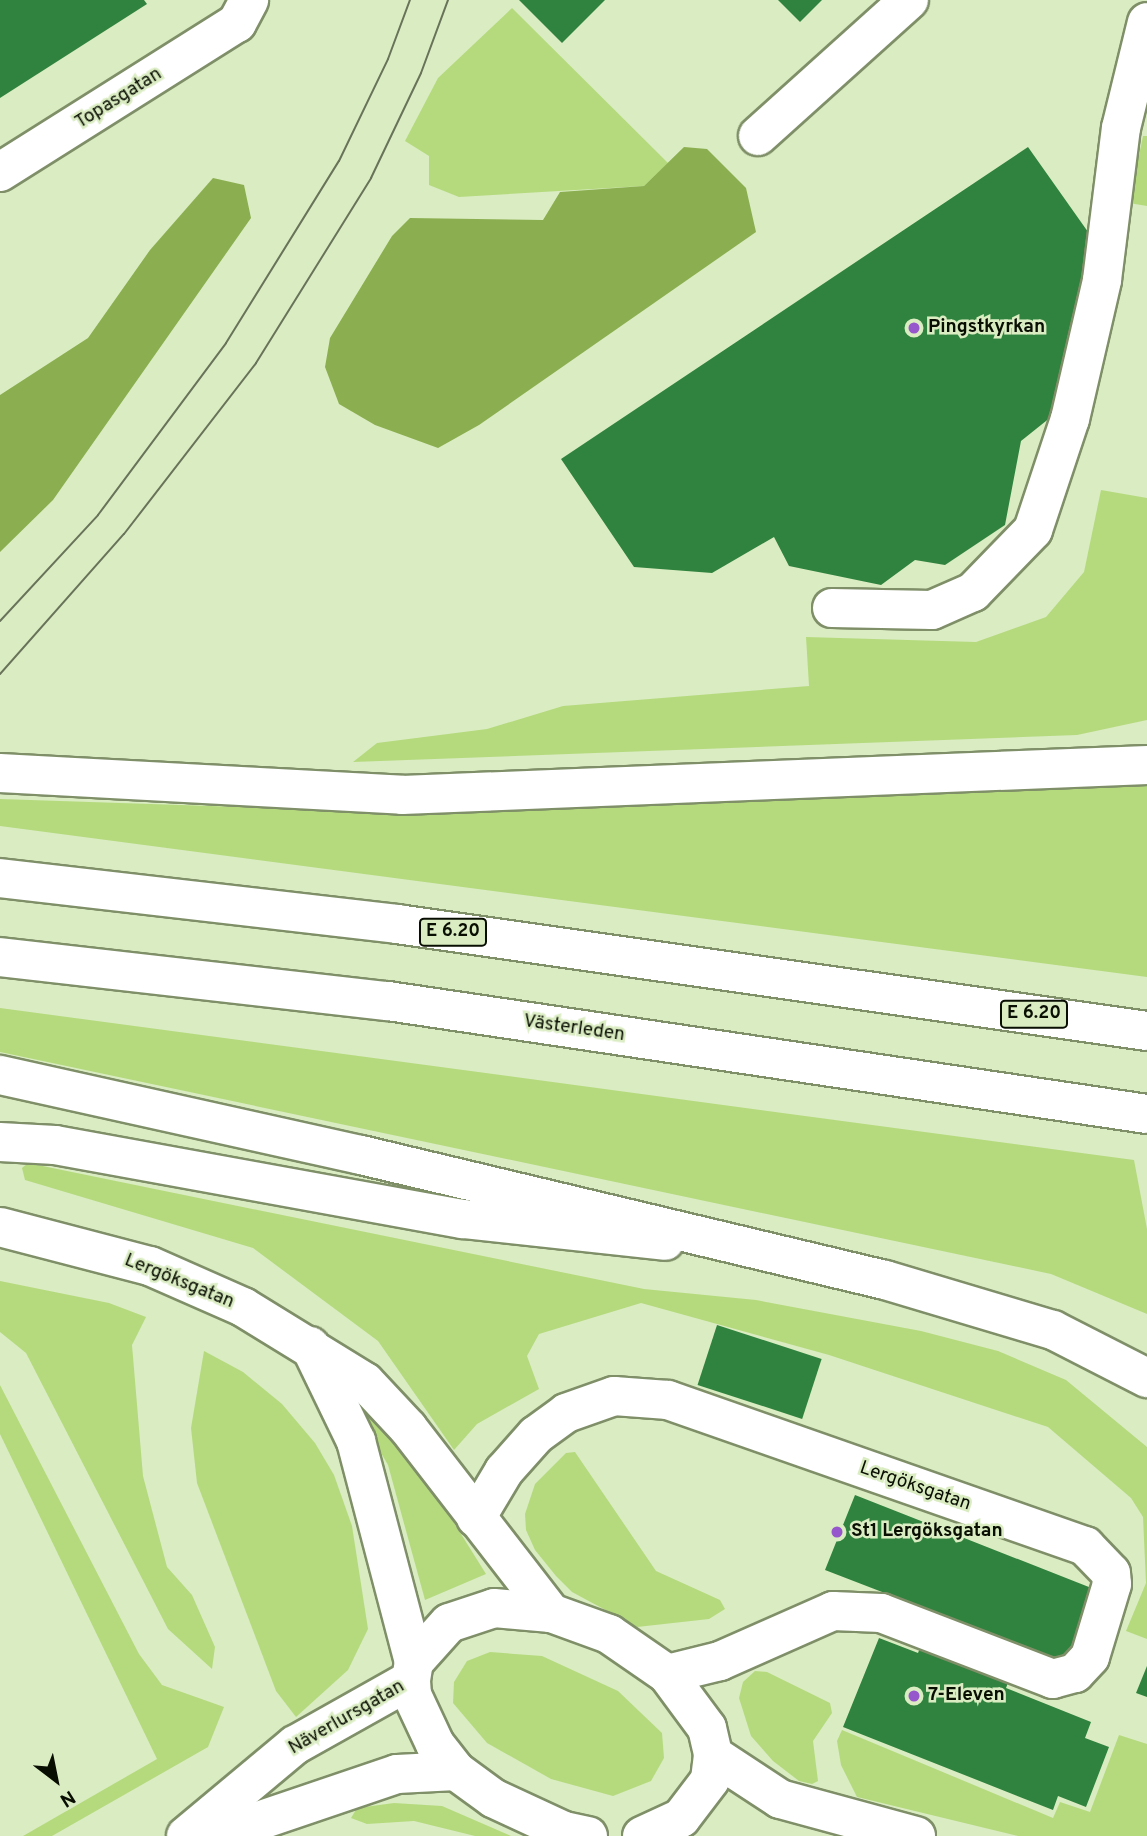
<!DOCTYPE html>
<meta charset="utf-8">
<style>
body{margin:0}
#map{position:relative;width:1147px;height:1836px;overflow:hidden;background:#daecc2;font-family:Overpass,sans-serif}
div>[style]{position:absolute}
.green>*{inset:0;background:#b5da7e}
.forest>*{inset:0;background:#8baf50}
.building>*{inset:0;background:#30833e;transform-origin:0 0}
.roads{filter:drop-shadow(2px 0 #7f8f68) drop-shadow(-2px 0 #7f8f68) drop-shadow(0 2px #7f8f68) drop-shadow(0 -2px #7f8f68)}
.minor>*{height:38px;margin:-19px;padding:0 19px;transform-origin:19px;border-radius:19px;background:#fff}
.highway>*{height:38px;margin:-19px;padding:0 19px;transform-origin:19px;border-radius:19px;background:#fff}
.tram>*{height:2px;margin:-1px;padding:0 1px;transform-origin:1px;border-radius:1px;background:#687359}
.dots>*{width:19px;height:19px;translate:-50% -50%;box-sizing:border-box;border:4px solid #daecc2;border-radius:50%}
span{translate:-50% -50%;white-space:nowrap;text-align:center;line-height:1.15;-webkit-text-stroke:5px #daecc2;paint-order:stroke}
.shield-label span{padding:2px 5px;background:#daecc2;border:2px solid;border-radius:5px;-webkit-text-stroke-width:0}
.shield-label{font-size:18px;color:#090e02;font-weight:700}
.street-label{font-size:19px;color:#090e02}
.poi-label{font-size:19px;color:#090e02;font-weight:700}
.left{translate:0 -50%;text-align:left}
.north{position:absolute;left:21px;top:1745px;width:70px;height:70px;-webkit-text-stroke:5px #daecc2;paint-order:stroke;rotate:148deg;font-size:19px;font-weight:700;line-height:28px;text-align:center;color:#090e02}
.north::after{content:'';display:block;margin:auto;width:24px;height:32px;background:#090e02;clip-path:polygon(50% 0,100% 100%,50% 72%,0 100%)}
</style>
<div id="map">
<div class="green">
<i style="clip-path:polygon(512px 8px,668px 163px,644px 186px,459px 197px,429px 185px,429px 156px,405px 141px,438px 78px)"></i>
<i style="clip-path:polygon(1143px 136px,1147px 136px,1147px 206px,1129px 203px)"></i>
<i style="clip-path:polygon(1101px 490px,1147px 498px,1147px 720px,1077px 735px,353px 762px,377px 743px,487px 729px,563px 706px,809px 686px,806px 637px,976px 642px,1046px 617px,1084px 572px)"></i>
<i style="clip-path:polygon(1147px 779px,1147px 977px,0 826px,0 799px,447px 814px)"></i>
<i style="clip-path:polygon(0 1008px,1134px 1160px,1147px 1229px,1147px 1314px,1051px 1274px,0 1052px)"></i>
<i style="clip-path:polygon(28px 1163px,644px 1289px,756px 1300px,921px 1331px,998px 1351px,1066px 1380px,1147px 1447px,1147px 1639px,1126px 1631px,1146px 1583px,1143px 1517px,1131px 1498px,1048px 1427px,829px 1355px,641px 1303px,539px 1334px,527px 1356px,539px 1389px,477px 1424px,454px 1450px,378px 1341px,253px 1248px,25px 1180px,22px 1168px)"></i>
<i style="clip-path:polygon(0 1281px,109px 1303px,146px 1317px,132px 1345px,143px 1476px,167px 1567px,192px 1595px,215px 1647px,212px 1669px,168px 1629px,26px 1353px,0 1332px)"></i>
<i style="clip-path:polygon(204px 1351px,243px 1372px,282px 1404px,315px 1443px,334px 1475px,352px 1526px,368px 1629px,348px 1670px,296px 1717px,276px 1691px,197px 1483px,191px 1428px)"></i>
<i style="clip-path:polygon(340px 1382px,411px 1454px,486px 1574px,425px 1600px,388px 1465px)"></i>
<i style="clip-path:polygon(0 1385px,139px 1654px,162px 1685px,224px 1707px,208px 1747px,52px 1836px,23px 1836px,157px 1759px,0 1434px)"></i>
<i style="clip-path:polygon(575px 1452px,656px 1571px,720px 1600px,725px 1609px,709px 1619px,637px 1627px,572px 1592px,556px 1576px,535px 1550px,526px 1530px,525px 1514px,535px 1484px,566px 1453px)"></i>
<i style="clip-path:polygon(490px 1652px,542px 1656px,618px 1691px,662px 1733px,664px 1758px,651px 1781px,613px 1796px,551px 1779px,487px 1743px,453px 1703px,454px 1682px,467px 1661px)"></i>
<i style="clip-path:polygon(755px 1671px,767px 1672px,830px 1703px,832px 1713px,813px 1741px,818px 1781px,812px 1784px,799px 1781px,773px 1761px,751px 1736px,739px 1698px,743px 1682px)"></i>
<i style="clip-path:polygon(842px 1730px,1053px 1818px,1060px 1802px,1090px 1812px,1119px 1735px,1147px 1744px,1147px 1836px,1018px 1836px,857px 1797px,841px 1765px,837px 1741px)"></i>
<i style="clip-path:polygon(394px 1803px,442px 1806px,511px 1836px,475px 1836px,414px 1821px,367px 1824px,351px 1818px,357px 1808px)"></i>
</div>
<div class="forest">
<i style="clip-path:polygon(684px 147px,707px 149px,746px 188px,756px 232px,479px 425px,438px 448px,375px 425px,339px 404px,325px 367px,330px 338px,392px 236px,410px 218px,543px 220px,560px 192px,644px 186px)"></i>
<i style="clip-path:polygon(213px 178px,244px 185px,251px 218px,53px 500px,0 552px,0 395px,88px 338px,150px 250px)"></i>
</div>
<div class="building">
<i style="clip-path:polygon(0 0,144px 0,147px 4px,0 98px)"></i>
<i style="clip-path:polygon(519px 0,605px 0,562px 43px)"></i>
<i style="clip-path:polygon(778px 0,822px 0,800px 22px)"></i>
<i style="clip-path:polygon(1028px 147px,1093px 239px,1051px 417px,1021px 441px,1005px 525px,945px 565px,915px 560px,881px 585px,789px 566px,774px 537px,712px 573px,634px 567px,561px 459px)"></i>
<i style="left:717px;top:1325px;width:110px;height:63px;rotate:18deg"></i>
<i style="clip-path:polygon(855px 1495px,1099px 1591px,1069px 1666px,1022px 1647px,1006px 1688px,1091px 1722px,1085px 1738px,1109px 1747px,1086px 1807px,1058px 1796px,1053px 1810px,843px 1727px,879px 1638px,918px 1653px,934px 1612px,825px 1570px)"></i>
<i style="clip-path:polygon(1147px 1666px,1147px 1697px,1136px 1693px)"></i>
</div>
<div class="roads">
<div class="minor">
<i style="left:758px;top:136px;width:203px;rotate:-42deg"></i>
<i style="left:0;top:172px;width:280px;rotate:-32.2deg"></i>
<i style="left:237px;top:23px;width:26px;rotate:-62deg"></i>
<i style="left:832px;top:608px;width:100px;rotate:1.1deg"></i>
<i style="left:932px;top:610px;width:45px;rotate:-23.7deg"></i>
<i style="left:973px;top:592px;width:86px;rotate:-45.9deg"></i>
<i style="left:1033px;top:530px;width:117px;rotate:-71.6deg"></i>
<i style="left:1070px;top:419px;width:143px;rotate:-77deg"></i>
<i style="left:1102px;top:280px;width:153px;rotate:-82.9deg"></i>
<i style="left:1121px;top:128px;width:109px;rotate:-76.2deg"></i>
<i style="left:0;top:1142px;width:55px;rotate:3.1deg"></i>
<i style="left:55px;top:1145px;width:415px;rotate:10.3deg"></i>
<i style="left:463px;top:1219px;width:203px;rotate:6.2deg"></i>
<i style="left:0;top:1227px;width:155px;rotate:14.6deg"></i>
<i style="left:150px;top:1266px;width:102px;rotate:23.8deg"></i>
<i style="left:243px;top:1307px;width:143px;rotate:31.6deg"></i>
<i style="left:365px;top:1382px;width:63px;rotate:46.9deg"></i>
<i style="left:408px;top:1428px;width:234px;rotate:52.3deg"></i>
<i style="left:310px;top:1346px;width:106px;rotate:64.2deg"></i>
<i style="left:356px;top:1441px;width:228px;rotate:75.3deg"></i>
<i style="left:476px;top:1518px;width:55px;rotate:-59.2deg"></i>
<i style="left:504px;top:1471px;width:48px;rotate:-48.4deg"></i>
<i style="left:536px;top:1435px;width:37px;rotate:-36deg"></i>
<i style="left:566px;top:1413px;width:51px;rotate:-19.5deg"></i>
<i style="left:614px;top:1396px;width:54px;rotate:4.2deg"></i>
<i style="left:668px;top:1400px;width:442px;rotate:19.3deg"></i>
<i style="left:1085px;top:1546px;width:37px;rotate:46deg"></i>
<i style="left:1111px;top:1573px;width:11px;rotate:85deg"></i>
<i style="left:1112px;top:1584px;width:76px;rotate:106.8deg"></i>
<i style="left:1090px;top:1657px;width:22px;rotate:133deg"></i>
<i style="left:1075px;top:1673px;width:23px;rotate:165deg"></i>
<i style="left:1053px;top:1679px;width:184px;rotate:-159deg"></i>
<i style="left:881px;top:1613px;width:48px;rotate:-177.6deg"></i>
<i style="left:833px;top:1611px;width:124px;rotate:156.1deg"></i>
<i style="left:720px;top:1661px;width:55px;rotate:166.2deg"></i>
<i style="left:713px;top:1755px;width:80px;rotate:33.3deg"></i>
<i style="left:780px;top:1799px;width:141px;rotate:15.2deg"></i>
<i style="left:186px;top:1836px;width:142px;rotate:-39.9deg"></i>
<i style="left:295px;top:1745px;width:133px;rotate:-29.3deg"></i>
<i style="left:214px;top:1836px;width:193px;rotate:-18.7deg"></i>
<i style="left:397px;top:1774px;width:59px;rotate:-2.9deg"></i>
<i style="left:588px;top:1836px;width:25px;rotate:-168deg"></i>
<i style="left:564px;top:1831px;width:78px;rotate:-155.1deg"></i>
<i style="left:493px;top:1798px;width:46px;rotate:-143.9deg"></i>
<i style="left:456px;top:1771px;width:34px;rotate:-128deg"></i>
<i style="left:435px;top:1744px;width:54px;rotate:-115.1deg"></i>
<i style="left:412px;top:1695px;width:15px;rotate:-94deg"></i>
<i style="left:411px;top:1680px;width:18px;rotate:-81deg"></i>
<i style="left:414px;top:1662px;width:52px;rotate:-48.1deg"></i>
<i style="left:449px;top:1623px;width:47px;rotate:-18.4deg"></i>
<i style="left:494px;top:1608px;width:57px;rotate:5deg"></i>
<i style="left:551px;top:1613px;width:62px;rotate:19.9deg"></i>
<i style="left:609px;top:1634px;width:70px;rotate:34.6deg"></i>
<i style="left:667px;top:1674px;width:67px;rotate:53.5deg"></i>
<i style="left:707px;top:1728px;width:28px;rotate:77deg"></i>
<i style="left:713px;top:1755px;width:25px;rotate:97deg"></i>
<i style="left:710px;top:1780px;width:48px;rotate:127.3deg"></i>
<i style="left:681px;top:1818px;width:43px;rotate:155.2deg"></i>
</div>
<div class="highway">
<i style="left:0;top:773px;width:403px;rotate:3.1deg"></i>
<i style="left:402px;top:795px;width:746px;rotate:-2.31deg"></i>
<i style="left:0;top:878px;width:400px;rotate:6.6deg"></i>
<i style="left:397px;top:924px;width:758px;rotate:8.12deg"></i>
<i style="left:0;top:957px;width:390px;rotate:6.5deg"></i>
<i style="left:388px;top:1001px;width:767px;rotate:8.47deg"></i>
<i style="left:0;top:1075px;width:370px;rotate:12.5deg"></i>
<i style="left:361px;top:1155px;width:539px;rotate:13.42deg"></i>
<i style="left:885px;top:1280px;width:175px;rotate:16.6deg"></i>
<i style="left:1053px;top:1330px;width:106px;rotate:27.1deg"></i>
</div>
</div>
<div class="tram">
<i style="left:0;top:621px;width:144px;rotate:-47.2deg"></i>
<i style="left:98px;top:515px;width:214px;rotate:-53.3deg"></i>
<i style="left:226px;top:343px;width:214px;rotate:-58.2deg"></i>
<i style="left:339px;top:161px;width:113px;rotate:-64.3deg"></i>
<i style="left:388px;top:59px;width:63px;rotate:-69.6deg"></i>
<i style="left:0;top:674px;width:187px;rotate:-48.5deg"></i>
<i style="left:124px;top:534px;width:216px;rotate:-52.3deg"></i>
<i style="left:256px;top:363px;width:218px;rotate:-58.1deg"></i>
<i style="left:371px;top:178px;width:116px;rotate:-64.5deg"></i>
<i style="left:421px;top:73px;width:78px;rotate:-69.7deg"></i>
</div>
<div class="dots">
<i style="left:914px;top:328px;background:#9656cc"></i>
<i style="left:837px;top:1532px;background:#9656cc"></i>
<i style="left:914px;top:1696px;background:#9656cc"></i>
</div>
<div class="shield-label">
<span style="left:453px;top:932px">E 6.20</span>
<span style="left:1034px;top:1014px">E 6.20</span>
</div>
<div class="street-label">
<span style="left:119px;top:99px;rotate:-32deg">Topasgatan</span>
<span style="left:574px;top:1029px;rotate:8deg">Västerleden</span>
<span style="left:179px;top:1282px;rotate:22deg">Lergöksgatan</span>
<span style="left:915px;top:1487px;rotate:19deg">Lergöksgatan</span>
<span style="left:347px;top:1718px;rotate:-30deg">Näverlursgatan</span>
</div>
<div class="poi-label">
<span class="left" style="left:928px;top:328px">Pingstkyrkan</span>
<span class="left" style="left:851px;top:1532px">St1 Lergöksgatan</span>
<span class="left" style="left:928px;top:1696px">7-Eleven</span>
</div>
<div class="north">N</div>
</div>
